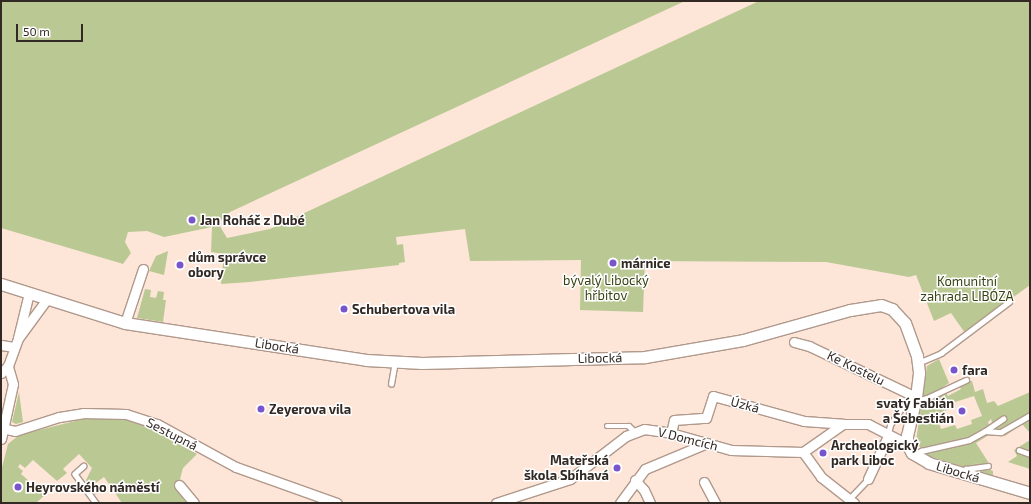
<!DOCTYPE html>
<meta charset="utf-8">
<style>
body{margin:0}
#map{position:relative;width:1031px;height:504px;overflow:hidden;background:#fde5d7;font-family:"Exo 2",sans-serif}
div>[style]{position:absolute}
.green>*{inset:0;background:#bac994}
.roads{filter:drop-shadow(1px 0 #b0998c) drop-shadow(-1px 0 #b0998c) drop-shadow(0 1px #b0998c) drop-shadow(0 -1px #b0998c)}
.service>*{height:4.5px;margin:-2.25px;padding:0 2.25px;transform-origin:2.25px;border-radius:2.25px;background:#fff}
.minor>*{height:9px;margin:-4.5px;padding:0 4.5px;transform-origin:4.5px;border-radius:4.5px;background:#fff}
.tertiary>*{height:11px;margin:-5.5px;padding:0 5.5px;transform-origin:5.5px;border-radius:5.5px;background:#fff}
.dots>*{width:11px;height:11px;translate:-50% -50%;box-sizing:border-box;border:2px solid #fff;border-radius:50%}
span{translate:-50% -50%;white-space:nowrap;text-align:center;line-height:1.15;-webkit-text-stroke:3px #fff;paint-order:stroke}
.poi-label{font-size:13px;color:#322924;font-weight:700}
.left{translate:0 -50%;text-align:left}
.right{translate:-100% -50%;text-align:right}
.park-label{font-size:13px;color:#374212}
.street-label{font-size:13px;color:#322924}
.frame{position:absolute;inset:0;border:2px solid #322924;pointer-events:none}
.scale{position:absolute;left:16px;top:24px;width:67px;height:18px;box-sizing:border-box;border:2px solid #322924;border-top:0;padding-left:5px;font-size:12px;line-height:14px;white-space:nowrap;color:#322924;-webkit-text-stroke:3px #fff;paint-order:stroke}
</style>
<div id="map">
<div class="green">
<i style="clip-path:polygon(1px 1px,685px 1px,230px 212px,221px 220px,221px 228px,227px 238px,270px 229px,759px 1px,1030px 1px,1030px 285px,965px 333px,951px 313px,934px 321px,916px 275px,909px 277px,826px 262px,645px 261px,643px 312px,580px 310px,581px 260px,470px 261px,465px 229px,396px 237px,397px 245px,403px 244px,405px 262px,399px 263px,399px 265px,250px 282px,221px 284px,224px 254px,211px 252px,212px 227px,164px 237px,147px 231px,128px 232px,125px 242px,131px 253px,123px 264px,120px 263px,1px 228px)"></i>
<i style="clip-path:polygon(168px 251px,164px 275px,149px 271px,156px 256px)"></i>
<i style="clip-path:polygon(145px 289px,151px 290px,150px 297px,156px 298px,158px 291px,164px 292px,163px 300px,166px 300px,163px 322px,137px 318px)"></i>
<i style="clip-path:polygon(evenodd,939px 359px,949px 383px,943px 387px,948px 396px,961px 389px,958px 384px,967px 381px,972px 381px,975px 392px,983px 389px,987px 403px,994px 401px,998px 406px,1030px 392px,1030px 433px,1022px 424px,1005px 436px,1002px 431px,994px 430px,991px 419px,988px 422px,992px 433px,976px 443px,992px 468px,974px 463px,993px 471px,993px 476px,925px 455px,916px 441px,927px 366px,939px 359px,974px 396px,982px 416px,971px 420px,972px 424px,957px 429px,955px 425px,941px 429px,936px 414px,950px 409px,949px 404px,974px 396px)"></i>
<i style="clip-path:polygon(19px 392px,23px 422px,16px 424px,12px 422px)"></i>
<i style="clip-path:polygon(91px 417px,117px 418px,144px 423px,197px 454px,183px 468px,180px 479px,184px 482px,175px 488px,186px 503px,122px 503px,104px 477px,93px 485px,99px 493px,94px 495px,86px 480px,92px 468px,79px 454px,63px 469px,67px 473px,57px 481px,33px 460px,25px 468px,20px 464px,18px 467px,23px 471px,21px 474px,45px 495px,36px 503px,1px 503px,1px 471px,8px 444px,19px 435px)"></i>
<i style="clip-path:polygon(1030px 440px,1030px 469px,1008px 462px,1017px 456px,1014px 450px)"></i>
</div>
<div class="roads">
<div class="service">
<i style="left:918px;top:363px;width:25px;rotate:-23deg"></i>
<i style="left:941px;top:353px;width:85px;rotate:-36.9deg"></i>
<i style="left:391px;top:384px;width:22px;rotate:-80deg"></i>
<i style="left:607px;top:426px;width:22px"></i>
<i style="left:629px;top:426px;width:8px;rotate:45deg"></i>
<i style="left:985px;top:431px;width:22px;rotate:-34deg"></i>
<i style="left:888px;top:434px;width:9px;rotate:-77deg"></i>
<i style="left:890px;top:425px;width:22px;rotate:-56deg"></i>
<i style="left:902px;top:407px;width:17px;rotate:-36deg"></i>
<i style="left:916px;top:397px;width:5px;rotate:37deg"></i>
<i style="left:920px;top:400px;width:7px;rotate:-16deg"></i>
<i style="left:927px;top:398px;width:43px;rotate:-24.8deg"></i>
<i style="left:1019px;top:450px;width:12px;rotate:20deg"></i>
<i style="left:916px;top:454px;width:6px;rotate:-31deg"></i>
<i style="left:921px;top:451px;width:49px;rotate:-12.9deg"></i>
<i style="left:969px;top:440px;width:18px;rotate:-29deg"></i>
<i style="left:985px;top:431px;width:16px;rotate:4deg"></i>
<i style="left:1001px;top:432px;width:34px;rotate:-30deg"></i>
<i style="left:84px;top:466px;width:12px;rotate:138deg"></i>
<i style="left:75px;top:474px;width:36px;rotate:54deg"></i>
<i style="left:965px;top:472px;width:3px;rotate:-72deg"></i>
<i style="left:966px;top:469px;width:22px;rotate:-8deg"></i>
<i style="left:849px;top:499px;width:28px;rotate:-46deg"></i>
</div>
<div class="minor">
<i style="left:125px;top:323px;width:57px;rotate:-71.6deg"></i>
<i style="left:19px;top:337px;width:47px;rotate:-53.6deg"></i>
<i style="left:794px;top:342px;width:16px;rotate:15deg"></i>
<i style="left:809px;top:346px;width:119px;rotate:25.5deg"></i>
<i style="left:1px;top:345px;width:13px;rotate:9deg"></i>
<i style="left:1px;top:373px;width:10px;rotate:-45deg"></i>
<i style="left:8px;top:366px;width:30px;rotate:-70deg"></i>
<i style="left:18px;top:338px;width:46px;rotate:-76.3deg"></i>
<i style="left:1px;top:428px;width:14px;rotate:12deg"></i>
<i style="left:15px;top:431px;width:46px;rotate:-17.7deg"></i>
<i style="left:59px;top:417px;width:24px;rotate:-9deg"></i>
<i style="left:83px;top:413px;width:43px;rotate:1.3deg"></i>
<i style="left:126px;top:414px;width:33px;rotate:18deg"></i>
<i style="left:157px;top:424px;width:90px;rotate:28.6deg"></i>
<i style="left:236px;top:467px;width:107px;rotate:19.6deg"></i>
<i style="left:671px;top:433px;width:13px;rotate:-77deg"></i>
<i style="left:674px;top:420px;width:32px;rotate:-4deg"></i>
<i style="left:706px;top:418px;width:23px;rotate:-72deg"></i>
<i style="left:713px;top:396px;width:94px;rotate:15.4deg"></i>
<i style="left:804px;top:421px;width:39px;rotate:4deg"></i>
<i style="left:1px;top:439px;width:56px;rotate:-77.7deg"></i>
<i style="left:13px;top:384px;width:19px;rotate:-106deg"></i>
<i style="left:803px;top:452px;width:49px;rotate:-35deg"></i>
<i style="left:843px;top:424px;width:25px"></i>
<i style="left:868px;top:424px;width:44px;rotate:27.1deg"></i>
<i style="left:803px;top:452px;width:31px;rotate:54deg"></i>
<i style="left:821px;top:477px;width:42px;rotate:38.2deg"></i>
<i style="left:868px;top:479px;width:47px;rotate:-65.1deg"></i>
<i style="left:635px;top:480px;width:13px;rotate:48deg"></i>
<i style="left:644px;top:490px;width:14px;rotate:65deg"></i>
<i style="left:704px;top:482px;width:24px;rotate:62deg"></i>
<i style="left:179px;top:485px;width:23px;rotate:50deg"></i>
<i style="left:496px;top:503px;width:78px;rotate:-18deg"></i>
<i style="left:570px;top:479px;width:71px;rotate:-37.5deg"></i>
<i style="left:626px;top:436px;width:19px;rotate:-21deg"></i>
<i style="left:644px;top:429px;width:27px;rotate:8deg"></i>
<i style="left:671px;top:433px;width:62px;rotate:15.8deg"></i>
<i style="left:731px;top:450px;width:72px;rotate:1.6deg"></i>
<i style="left:620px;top:503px;width:42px;rotate:-53.7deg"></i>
<i style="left:645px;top:469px;width:67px;rotate:-22.8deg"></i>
</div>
<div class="tertiary">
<i style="left:1px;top:284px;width:130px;rotate:17.5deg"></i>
<i style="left:125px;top:323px;width:244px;rotate:8.7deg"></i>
<i style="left:366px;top:360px;width:56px;rotate:3.1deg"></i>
<i style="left:422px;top:363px;width:223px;rotate:-1.5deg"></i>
<i style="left:645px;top:357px;width:99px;rotate:-9.8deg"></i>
<i style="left:743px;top:340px;width:111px;rotate:-15.7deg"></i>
<i style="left:850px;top:310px;width:31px;rotate:-9deg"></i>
<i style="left:881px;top:305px;width:12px;rotate:20deg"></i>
<i style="left:892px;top:309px;width:19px;rotate:47deg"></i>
<i style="left:905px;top:323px;width:35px;rotate:70deg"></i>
<i style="left:917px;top:356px;width:17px;rotate:83deg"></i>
<i style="left:919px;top:373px;width:24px;rotate:97deg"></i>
<i style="left:916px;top:397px;width:39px;rotate:103deg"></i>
<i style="left:907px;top:435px;width:9px;rotate:90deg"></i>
<i style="left:907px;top:444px;width:10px;rotate:61deg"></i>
<i style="left:912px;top:453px;width:20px;rotate:30deg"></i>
<i style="left:929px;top:463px;width:105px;rotate:16.5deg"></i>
</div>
</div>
<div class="dots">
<i style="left:192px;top:220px;background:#7854cd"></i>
<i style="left:613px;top:263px;background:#7854cd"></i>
<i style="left:180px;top:265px;background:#7854cd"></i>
<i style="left:344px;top:309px;background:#7854cd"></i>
<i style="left:954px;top:370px;background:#7854cd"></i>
<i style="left:261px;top:409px;background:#7854cd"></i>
<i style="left:962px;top:411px;background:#7854cd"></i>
<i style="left:823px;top:453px;background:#7854cd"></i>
<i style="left:617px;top:468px;background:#7854cd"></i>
<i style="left:18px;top:487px;background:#7854cd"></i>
</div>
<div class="poi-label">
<span class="left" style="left:200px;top:220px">Jan Roháč z Dubé</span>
<span class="left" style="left:188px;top:265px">dům správce<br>obory</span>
<span class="left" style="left:621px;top:263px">márnice</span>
<span class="left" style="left:352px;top:309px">Schubertova vila</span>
<span class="left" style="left:962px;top:370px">fara</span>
<span class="right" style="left:954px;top:411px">svatý Fabián<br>a Šebestián</span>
<span class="left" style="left:269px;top:409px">Zeyerova vila</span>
<span class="left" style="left:831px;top:453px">Archeologický<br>park Liboc</span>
<span class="right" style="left:609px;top:468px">Mateřská<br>škola Sbíhavá</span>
<span class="left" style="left:26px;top:487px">Heyrovského náměstí</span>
</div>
<div class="park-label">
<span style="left:606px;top:288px">bývalý Libocký<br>hřbitov</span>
<span style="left:967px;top:289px">Komunitní<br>zahrada LIBÓZA</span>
</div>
<div class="street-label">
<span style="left:277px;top:346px;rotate:9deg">Libocká</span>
<span style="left:600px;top:358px;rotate:-1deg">Libocká</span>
<span style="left:856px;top:368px;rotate:26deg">Ke Kostelu</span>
<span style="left:745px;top:405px;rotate:15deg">Úzká</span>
<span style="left:172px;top:434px;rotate:27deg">Sestupná</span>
<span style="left:688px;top:439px;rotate:14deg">V Domcích</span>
<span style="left:958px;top:472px;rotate:17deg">Libocká</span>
</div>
<div class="frame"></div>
<div class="scale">50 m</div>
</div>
